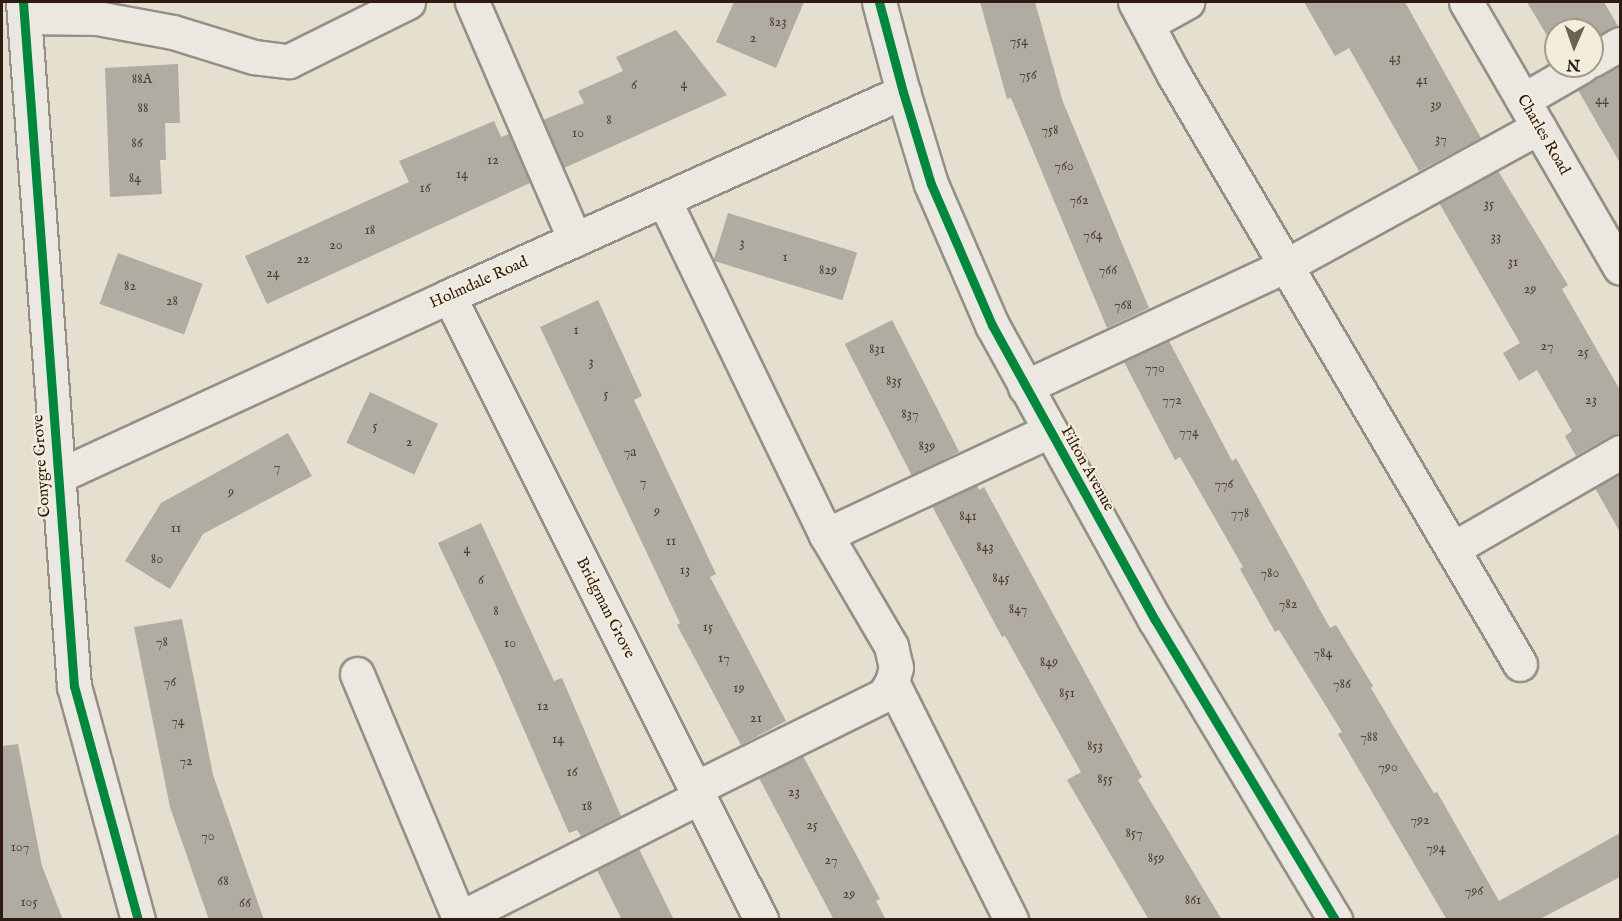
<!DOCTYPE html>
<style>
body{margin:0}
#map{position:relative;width:1622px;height:921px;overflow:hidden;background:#e4dfcf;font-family:"IM FELL English",serif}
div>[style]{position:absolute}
.building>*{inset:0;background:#b1aca1;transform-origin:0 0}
.roads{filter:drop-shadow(2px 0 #958f86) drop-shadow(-2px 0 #958f86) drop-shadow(0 2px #958f86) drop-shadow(0 -2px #958f86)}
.minor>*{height:33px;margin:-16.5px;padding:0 16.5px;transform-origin:16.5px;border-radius:16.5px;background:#eae8e0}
.cycleway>*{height:9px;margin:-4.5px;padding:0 4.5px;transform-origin:4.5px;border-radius:4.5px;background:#00873e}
span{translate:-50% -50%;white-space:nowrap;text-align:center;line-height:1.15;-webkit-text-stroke:4.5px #f3eddb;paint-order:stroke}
.number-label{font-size:14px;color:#503f36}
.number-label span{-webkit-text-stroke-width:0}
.street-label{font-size:16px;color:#2f1b13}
.frame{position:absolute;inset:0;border:3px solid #2f1b13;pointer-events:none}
.north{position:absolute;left:1544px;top:18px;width:60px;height:60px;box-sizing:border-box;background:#f3eddb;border:2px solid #a5998b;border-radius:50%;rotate:182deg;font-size:16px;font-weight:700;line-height:24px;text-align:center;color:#2f1b13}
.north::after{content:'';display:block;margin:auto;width:21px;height:27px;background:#6e6055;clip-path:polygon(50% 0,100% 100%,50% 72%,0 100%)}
</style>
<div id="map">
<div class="building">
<i style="clip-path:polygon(734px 2px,804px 2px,776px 68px,716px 42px)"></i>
<i style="clip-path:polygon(980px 2px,1035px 2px,1063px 102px,1149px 308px,1107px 328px,1011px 98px,1007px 99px)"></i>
<i style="clip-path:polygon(1304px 2px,1405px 2px,1481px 138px,1419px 171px,1349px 48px,1335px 56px)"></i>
<i style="clip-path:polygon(1527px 2px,1604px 2px,1618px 26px,1592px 38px,1592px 30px,1556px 30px,1556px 51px)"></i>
<i style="clip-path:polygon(676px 30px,727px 95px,564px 168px,543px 120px,584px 103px,578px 91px,623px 71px,616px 57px)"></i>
<i style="clip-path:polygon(178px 64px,180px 123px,165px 123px,166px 160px,160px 160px,162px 194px,110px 197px,105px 68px)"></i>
<i style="clip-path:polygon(1620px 65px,1620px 163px,1578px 90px)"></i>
<i style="clip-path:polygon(494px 121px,501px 137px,509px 134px,530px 183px,267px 304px,245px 256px,409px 182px,399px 161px)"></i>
<i style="clip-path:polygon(1498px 171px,1568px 285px,1562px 289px,1620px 390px,1620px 433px,1611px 436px,1576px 456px,1565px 436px,1572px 431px,1537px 370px,1519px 381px,1503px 353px,1520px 343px,1439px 203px)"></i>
<i style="left:728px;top:213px;width:135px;height:50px;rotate:17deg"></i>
<i style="left:118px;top:253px;width:90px;height:54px;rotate:20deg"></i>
<i style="clip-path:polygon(598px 300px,642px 396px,634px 400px,716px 574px,710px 577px,786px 721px,741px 745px,677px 625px,680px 623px,540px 327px)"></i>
<i style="left:892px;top:320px;width:148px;height:53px;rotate:63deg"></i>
<i style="clip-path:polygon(1169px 341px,1232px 461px,1236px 458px,1330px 628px,1336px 625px,1373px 686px,1371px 688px,1401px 739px,1434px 793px,1437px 792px,1499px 901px,1620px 833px,1620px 877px,1538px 920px,1447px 920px,1338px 734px,1342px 732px,1279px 630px,1275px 632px,1240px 569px,1243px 567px,1180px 457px,1175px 460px,1124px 362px)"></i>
<i style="left:370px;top:392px;width:75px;height:56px;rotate:25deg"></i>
<i style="clip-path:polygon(288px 433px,312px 476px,203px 534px,170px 589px,125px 561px,161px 503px)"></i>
<i style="clip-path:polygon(1620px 473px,1620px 532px,1595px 488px)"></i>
<i style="clip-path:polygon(977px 485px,979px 490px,984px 487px,1142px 777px,1138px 780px,1222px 920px,1149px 920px,1067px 780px,1081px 772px,1005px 636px,1002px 637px,932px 506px)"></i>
<i style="clip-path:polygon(481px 523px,554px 681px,562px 678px,621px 816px,581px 836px,577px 830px,569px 833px,497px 668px,438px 543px)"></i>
<i style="clip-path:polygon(182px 619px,213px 775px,264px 920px,209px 920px,170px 807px,134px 627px)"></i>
<i style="clip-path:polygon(18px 744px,42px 866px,63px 920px,2px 920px,2px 746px)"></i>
<i style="clip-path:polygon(803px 756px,880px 899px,876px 901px,886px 920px,834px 920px,759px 778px)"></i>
<i style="clip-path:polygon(639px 849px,674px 920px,622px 920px,597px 870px)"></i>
</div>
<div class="roads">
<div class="minor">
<i style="left:23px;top:2px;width:686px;rotate:85.74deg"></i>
<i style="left:74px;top:686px;width:243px;rotate:74.7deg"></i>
<i style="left:472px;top:2px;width:259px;rotate:66.6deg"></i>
<i style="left:879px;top:2px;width:93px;rotate:75.1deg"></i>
<i style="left:903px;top:92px;width:96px;rotate:73.1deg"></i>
<i style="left:931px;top:184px;width:154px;rotate:66.6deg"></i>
<i style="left:992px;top:325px;width:337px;rotate:61.1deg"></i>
<i style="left:1155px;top:620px;width:350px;rotate:59deg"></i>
<i style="left:1135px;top:2px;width:83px;rotate:61.9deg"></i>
<i style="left:1174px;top:75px;width:683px;rotate:59.57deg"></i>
<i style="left:1466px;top:2px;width:307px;rotate:59.9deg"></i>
<i style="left:24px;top:17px;width:73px;rotate:0.8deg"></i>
<i style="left:97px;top:18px;width:77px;rotate:10.4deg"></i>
<i style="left:173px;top:32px;width:85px;rotate:17.2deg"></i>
<i style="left:254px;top:57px;width:35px;rotate:7deg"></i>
<i style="left:289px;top:61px;width:133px;rotate:-26.4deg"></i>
<i style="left:1147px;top:24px;width:46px;rotate:-28.8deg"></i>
<i style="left:1592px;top:60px;width:32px;rotate:-30deg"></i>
<i style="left:1523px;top:100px;width:68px;rotate:-30deg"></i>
<i style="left:664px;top:200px;width:372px;rotate:64.2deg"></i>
<i style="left:826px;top:535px;width:129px;rotate:59.6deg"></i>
<i style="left:891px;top:646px;width:22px;rotate:77deg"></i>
<i style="left:896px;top:667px;width:16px;rotate:105deg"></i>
<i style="left:892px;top:682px;width:15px;rotate:122deg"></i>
<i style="left:884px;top:695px;width:210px;rotate:153.7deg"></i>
<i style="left:449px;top:296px;width:698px;rotate:63.43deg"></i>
<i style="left:1025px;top:387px;width:289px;rotate:-25deg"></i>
<i style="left:1287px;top:265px;width:287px;rotate:-28.7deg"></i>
<i style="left:58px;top:476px;width:430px;rotate:-24.7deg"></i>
<i style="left:449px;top:296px;width:498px;rotate:-24.2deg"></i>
<i style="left:826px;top:535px;width:246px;rotate:-25deg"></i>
<i style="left:1454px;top:548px;width:192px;rotate:-30deg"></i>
<i style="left:357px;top:674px;width:267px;rotate:67.3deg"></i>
<i style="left:892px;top:682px;width:266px;rotate:63.4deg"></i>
<i style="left:460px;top:918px;width:269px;rotate:-26.8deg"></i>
</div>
</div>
<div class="cycleway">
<i style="left:23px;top:2px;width:686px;rotate:85.74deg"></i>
<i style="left:74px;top:686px;width:243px;rotate:74.7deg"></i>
<i style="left:879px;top:2px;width:93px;rotate:75.1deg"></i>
<i style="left:903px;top:92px;width:96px;rotate:73.1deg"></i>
<i style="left:931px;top:184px;width:154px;rotate:66.6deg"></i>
<i style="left:992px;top:325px;width:337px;rotate:61.1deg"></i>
<i style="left:1155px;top:620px;width:350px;rotate:59deg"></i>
</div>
<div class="number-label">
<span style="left:778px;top:22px">823</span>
<span style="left:753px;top:38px">2</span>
<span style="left:1019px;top:41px">754</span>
<span style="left:1395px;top:58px">43</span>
<span style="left:1028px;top:75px">756</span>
<span style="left:142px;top:79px">88A</span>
<span style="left:1422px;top:80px">41</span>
<span style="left:684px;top:84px">4</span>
<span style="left:634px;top:85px">6</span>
<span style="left:1602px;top:100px">44</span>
<span style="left:1436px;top:105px">39</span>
<span style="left:143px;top:108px">88</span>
<span style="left:609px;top:120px">8</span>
<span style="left:1050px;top:130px">758</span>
<span style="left:578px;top:133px">10</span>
<span style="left:1441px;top:139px">37</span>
<span style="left:137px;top:143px">86</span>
<span style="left:493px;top:160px">12</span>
<span style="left:1064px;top:166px">760</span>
<span style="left:462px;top:174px">14</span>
<span style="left:135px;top:178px">84</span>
<span style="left:425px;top:188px">16</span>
<span style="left:1079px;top:200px">762</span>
<span style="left:1489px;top:204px">35</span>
<span style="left:370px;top:230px">18</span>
<span style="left:1093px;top:235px">764</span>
<span style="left:1496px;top:237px">33</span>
<span style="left:742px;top:243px">3</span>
<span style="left:336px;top:245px">20</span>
<span style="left:785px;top:257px">1</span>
<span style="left:303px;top:259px">22</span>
<span style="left:1513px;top:262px">31</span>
<span style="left:828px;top:270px">829</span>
<span style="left:1108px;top:270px">766</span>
<span style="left:273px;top:273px">24</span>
<span style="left:130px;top:286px">82</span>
<span style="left:1530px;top:289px">29</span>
<span style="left:172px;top:301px">28</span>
<span style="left:1123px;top:305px">768</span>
<span style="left:576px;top:330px">1</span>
<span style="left:1547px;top:346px">27</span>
<span style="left:877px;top:349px">831</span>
<span style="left:1583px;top:352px">25</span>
<span style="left:591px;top:362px">3</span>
<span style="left:1155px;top:368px">770</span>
<span style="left:894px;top:381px">835</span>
<span style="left:606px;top:394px">5</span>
<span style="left:1172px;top:400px">772</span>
<span style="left:1591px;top:400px">23</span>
<span style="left:910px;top:414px">837</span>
<span style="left:375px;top:426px">5</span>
<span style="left:1189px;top:432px">774</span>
<span style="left:409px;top:442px">2</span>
<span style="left:927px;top:446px">839</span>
<span style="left:630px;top:452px">7a</span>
<span style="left:277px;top:467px">7</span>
<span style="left:643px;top:482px">7</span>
<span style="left:1224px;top:484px">776</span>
<span style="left:231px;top:492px">9</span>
<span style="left:657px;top:511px">9</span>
<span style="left:1240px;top:513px">778</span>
<span style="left:968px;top:516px">841</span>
<span style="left:176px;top:528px">11</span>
<span style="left:671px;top:541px">11</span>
<span style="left:985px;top:547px">843</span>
<span style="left:467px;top:549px">4</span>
<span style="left:157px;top:559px">80</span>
<span style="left:685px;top:570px">13</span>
<span style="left:1270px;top:573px">780</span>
<span style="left:1001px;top:578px">845</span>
<span style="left:481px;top:580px">6</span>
<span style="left:1288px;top:604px">782</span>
<span style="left:1018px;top:609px">847</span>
<span style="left:496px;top:611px">8</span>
<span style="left:708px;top:627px">15</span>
<span style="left:162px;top:642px">78</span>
<span style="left:510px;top:643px">10</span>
<span style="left:1323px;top:653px">784</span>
<span style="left:724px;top:658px">17</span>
<span style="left:1049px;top:662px">849</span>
<span style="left:170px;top:682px">76</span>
<span style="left:1342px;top:684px">786</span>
<span style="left:739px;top:688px">19</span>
<span style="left:1067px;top:693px">851</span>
<span style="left:543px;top:706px">12</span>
<span style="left:756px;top:718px">21</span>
<span style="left:178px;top:721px">74</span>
<span style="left:1369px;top:737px">788</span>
<span style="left:558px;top:739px">14</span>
<span style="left:1095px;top:746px">853</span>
<span style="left:186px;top:761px">72</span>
<span style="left:1388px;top:767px">790</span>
<span style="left:572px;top:772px">16</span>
<span style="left:1105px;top:779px">855</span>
<span style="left:794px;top:792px">23</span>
<span style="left:587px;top:806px">18</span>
<span style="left:1420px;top:820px">792</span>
<span style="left:812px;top:825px">25</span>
<span style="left:1134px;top:833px">857</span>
<span style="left:208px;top:836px">70</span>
<span style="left:20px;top:847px">107</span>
<span style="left:1436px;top:848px">794</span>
<span style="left:1156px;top:858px">859</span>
<span style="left:831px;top:860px">27</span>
<span style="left:223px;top:881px">68</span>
<span style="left:1474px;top:891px">796</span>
<span style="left:849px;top:894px">29</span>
<span style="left:1193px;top:900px">861</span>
<span style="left:29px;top:902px">105</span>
<span style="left:245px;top:903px">66</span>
</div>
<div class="street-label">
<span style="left:1543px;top:135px;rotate:60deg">Charles Road</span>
<span style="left:479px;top:283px;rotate:-24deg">Holmdale Road</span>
<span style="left:42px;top:466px;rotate:-94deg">Conygre Grove</span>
<span style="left:1087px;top:469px;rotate:61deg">Filton Avenue</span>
<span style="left:605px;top:608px;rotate:63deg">Bridgman Grove</span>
</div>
<div class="frame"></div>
<div class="north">N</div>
</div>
